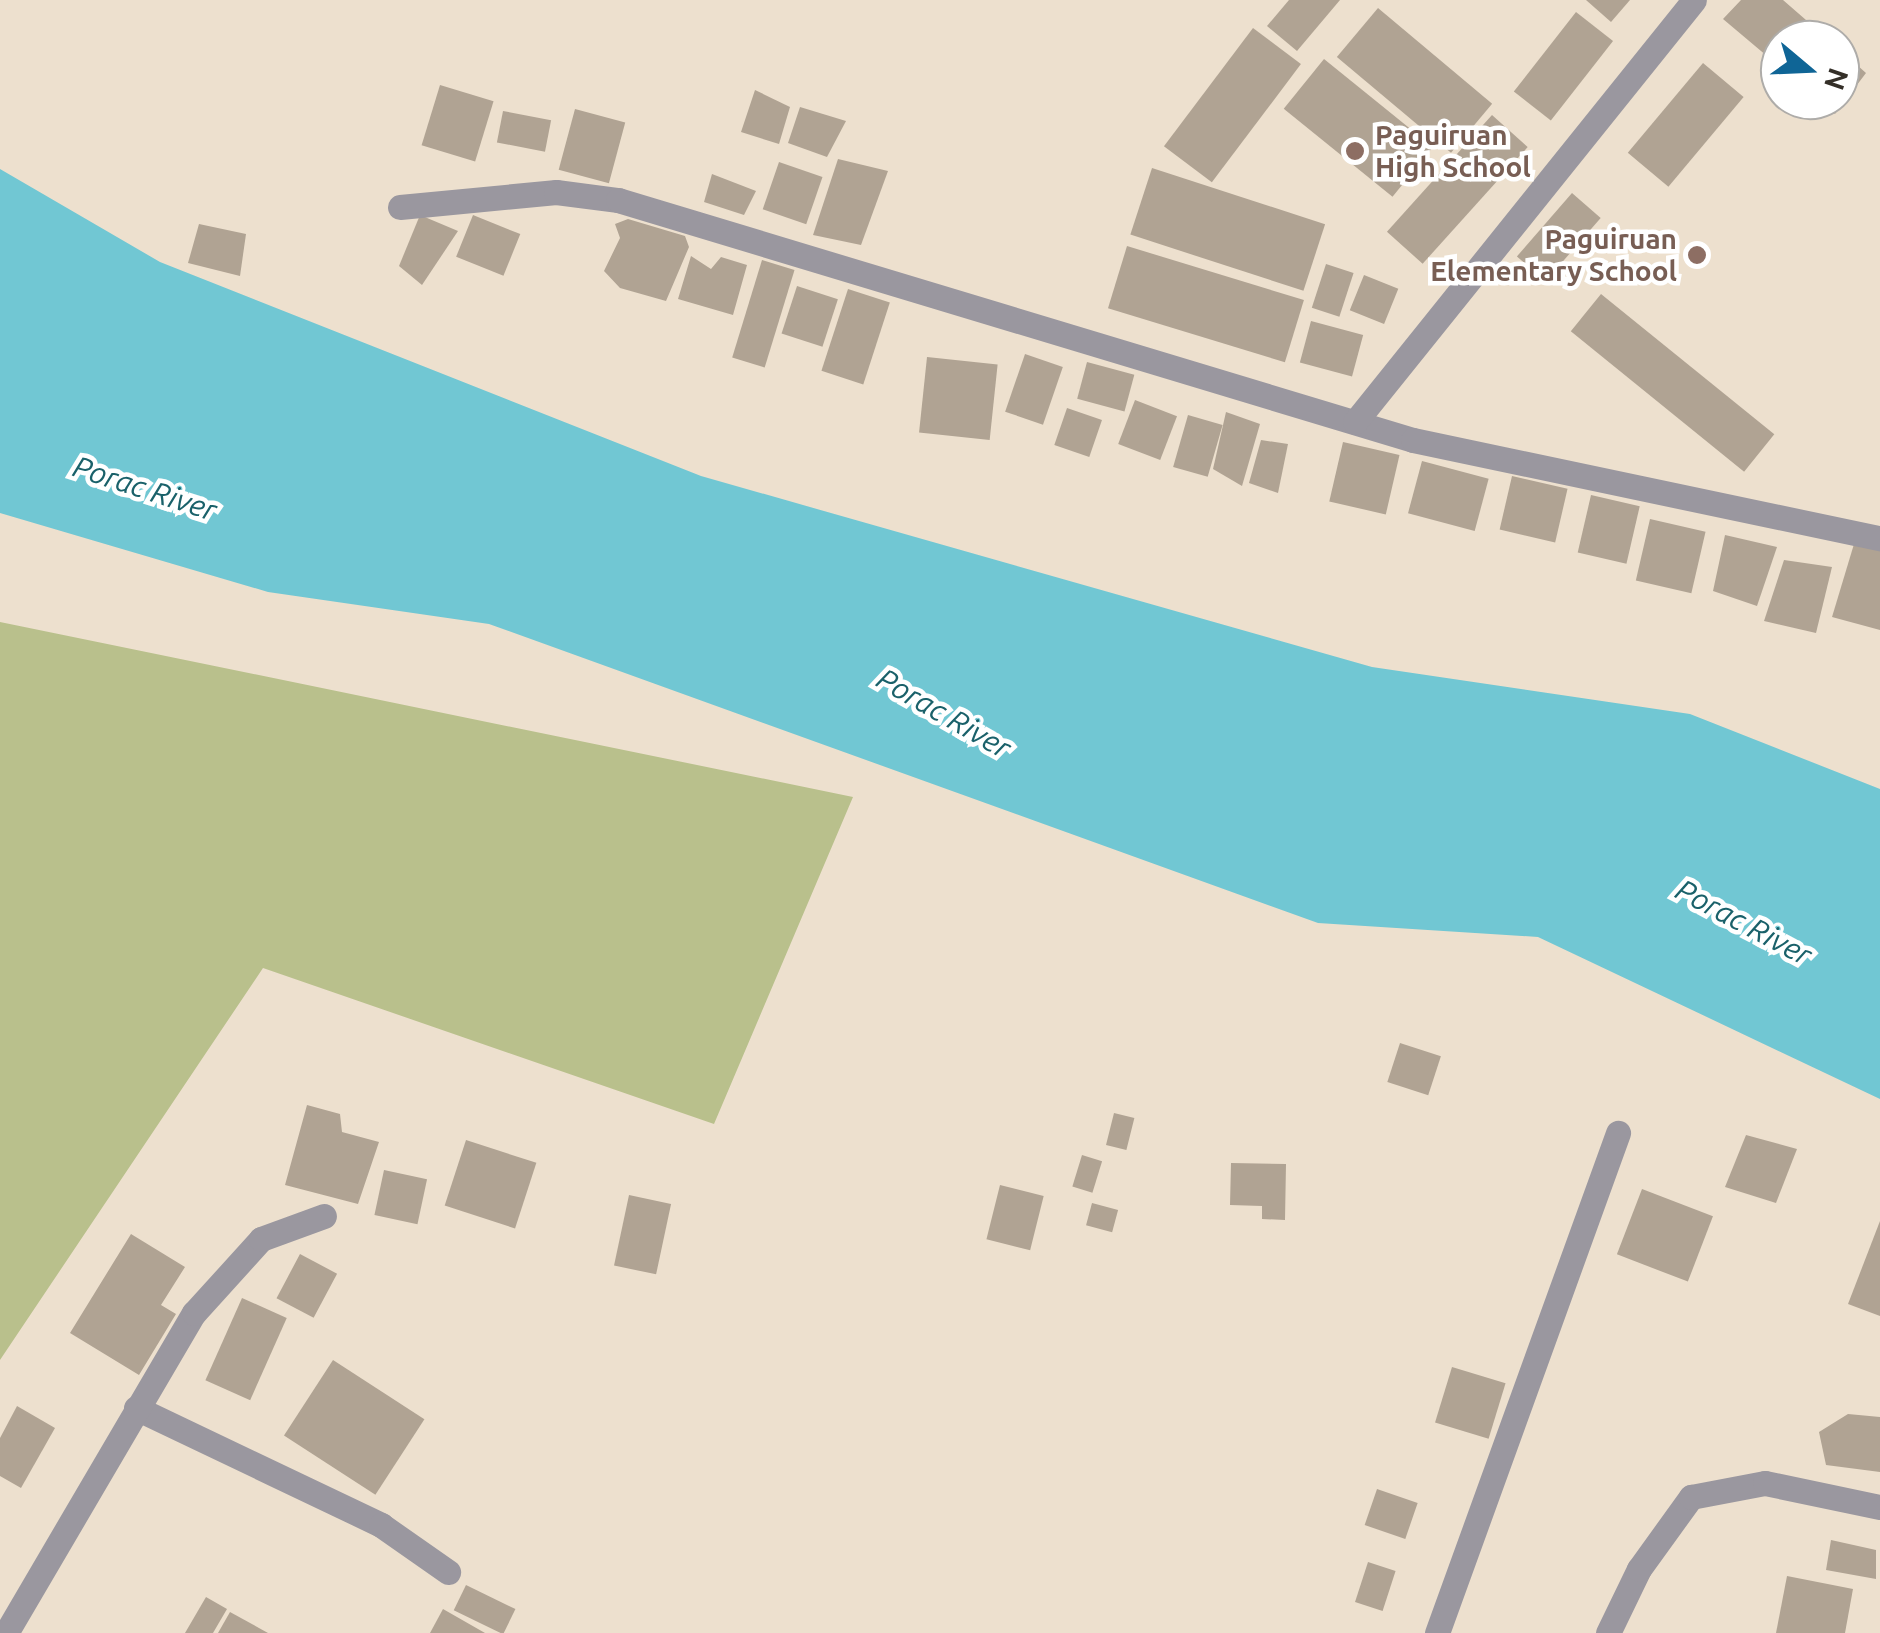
<!DOCTYPE html>
<style>
body{margin:0}
#map{position:relative;width:1880px;height:1633px;overflow:hidden;background:#ede0ce;font-family:Ubuntu,sans-serif}
div>[style]{position:absolute}
.green>*{inset:0;background:#b9c08c}
.water>*{inset:0;background:#71c7d3}
.building>*{inset:0;background:#b0a393;transform-origin:0 0}
.minor>*{height:25px;margin:-12.5px;padding:0 12.5px;transform-origin:12.5px;border-radius:12.5px;background:#9a979f}
.dots>*{width:28px;height:28px;translate:-50% -50%;box-sizing:border-box;border:5px solid #fff;border-radius:50%}
span{translate:-50% -50%;white-space:nowrap;text-align:center;line-height:1.15;-webkit-text-stroke:9px #fff;paint-order:stroke}
.education-label{font-size:28px;color:#785e54;font-weight:700}
.left{translate:0 -50%;text-align:left}
.right{translate:-100% -50%;text-align:right}
.water-label{font-size:30px;color:#1a616a;font-style:italic}
.north{position:absolute;left:1760px;top:20px;width:100px;height:100px;box-sizing:border-box;background:#fff;border:2px solid #aeaca9;border-radius:50%;rotate:109deg;font-size:28px;font-weight:700;line-height:40px;text-align:center;color:#342f28}
.north::after{content:'';display:block;margin:auto;width:35px;height:45px;background:#0f6596;clip-path:polygon(50% 0,100% 100%,50% 72%,0 100%)}
</style>
<div id="map">
<div class="green">
<i style="clip-path:polygon(0 622px,853px 797px,714px 1124px,263px 968px,0 1360px)"></i>
</div>
<div class="water">
<i style="clip-path:polygon(0 169px,160px 262px,701px 476px,1372px 667px,1690px 714px,1880px 789px,1880px 1099px,1538px 937px,1318px 923px,489px 624px,268px 592px,0 513px)"></i>
</div>
<div class="building">
<i style="clip-path:polygon(1289px 0,1340px 0,1297px 51px,1267px 26px)"></i>
<i style="clip-path:polygon(1586px 0,1630px 0,1611px 22px)"></i>
<i style="clip-path:polygon(1741px 0,1783px 0,1829px 40px,1780px 40px,1780px 67px,1723px 19px)"></i>
<i style="left:1378px;top:8px;width:149px;height:64px;rotate:40deg"></i>
<i style="left:1576px;top:12px;width:47px;height:101px;rotate:38deg"></i>
<i style="left:1253px;top:28px;width:60px;height:148px;rotate:37deg"></i>
<i style="clip-path:polygon(1840px 50px,1866px 73px,1835px 114px,1818px 100px,1840px 100px)"></i>
<i style="left:1324px;top:59px;width:140px;height:64px;rotate:39deg"></i>
<i style="left:1703px;top:63px;width:53px;height:117px;rotate:40deg"></i>
<i style="left:440px;top:85px;width:56px;height:63px;rotate:17deg"></i>
<i style="clip-path:polygon(755px 90px,790px 107px,779px 144px,741px 132px)"></i>
<i style="clip-path:polygon(800px 107px,846px 121px,827px 157px,788px 143px)"></i>
<i style="left:575px;top:109px;width:52px;height:63px;rotate:15deg"></i>
<i style="left:503px;top:111px;width:49px;height:32px;rotate:11deg"></i>
<i style="left:1492px;top:115px;width:48px;height:157px;rotate:42deg"></i>
<i style="clip-path:polygon(838px 159px,888px 171px,861px 245px,813px 235px)"></i>
<i style="left:779px;top:162px;width:46px;height:50px;rotate:19deg"></i>
<i style="left:1152px;top:168px;width:182px;height:70px;rotate:18deg"></i>
<i style="clip-path:polygon(712px 174px,756px 191px,744px 215px,704px 202px)"></i>
<i style="left:1572px;top:193px;width:38px;height:84px;rotate:41deg"></i>
<i style="clip-path:polygon(420px 215px,458px 231px,422px 285px,399px 266px)"></i>
<i style="left:473px;top:215px;width:51px;height:45px;rotate:22deg"></i>
<i style="clip-path:polygon(628px 219px,685px 236px,689px 247px,666px 301px,620px 288px,604px 271px,620px 238px,615px 224px)"></i>
<i style="clip-path:polygon(199px 224px,246px 234px,240px 276px,188px 263px)"></i>
<i style="left:1127px;top:246px;width:185px;height:65px;rotate:17deg"></i>
<i style="clip-path:polygon(691px 256px,711px 269px,721px 257px,747px 265px,733px 315px,678px 299px)"></i>
<i style="left:762px;top:260px;width:34px;height:102px;rotate:17deg"></i>
<i style="left:1326px;top:264px;width:29px;height:46px;rotate:18deg"></i>
<i style="left:1364px;top:275px;width:37px;height:38px;rotate:22deg"></i>
<i style="left:797px;top:286px;width:43px;height:50px;rotate:18deg"></i>
<i style="left:848px;top:289px;width:44px;height:86px;rotate:18deg"></i>
<i style="left:1601px;top:294px;width:223px;height:48px;rotate:39deg"></i>
<i style="left:1311px;top:321px;width:54px;height:43px;rotate:15deg"></i>
<i style="left:1025px;top:354px;width:40px;height:61px;rotate:19deg"></i>
<i style="left:927px;top:357px;width:71px;height:76px;rotate:6deg"></i>
<i style="left:1087px;top:362px;width:49px;height:38px;rotate:15deg"></i>
<i style="left:1135px;top:400px;width:45px;height:47px;rotate:21deg"></i>
<i style="left:1067px;top:408px;width:37px;height:39px;rotate:19deg"></i>
<i style="clip-path:polygon(1226px 412px,1260px 424px,1242px 486px,1213px 469px)"></i>
<i style="left:1188px;top:415px;width:36px;height:54px;rotate:16deg"></i>
<i style="clip-path:polygon(1261px 440px,1288px 444px,1278px 493px,1249px 483px)"></i>
<i style="left:1343px;top:442px;width:58px;height:61px;rotate:13deg"></i>
<i style="left:1422px;top:461px;width:69px;height:54px;rotate:15deg"></i>
<i style="left:1512px;top:476px;width:57px;height:55px;rotate:13deg"></i>
<i style="left:1591px;top:495px;width:50px;height:59px;rotate:13deg"></i>
<i style="left:1650px;top:519px;width:57px;height:63px;rotate:13deg"></i>
<i style="clip-path:polygon(1725px 535px,1777px 547px,1757px 606px,1713px 591px)"></i>
<i style="clip-path:polygon(1854px 544px,1880px 550px,1880px 630px,1832px 617px)"></i>
<i style="clip-path:polygon(1784px 560px,1832px 567px,1816px 633px,1764px 621px)"></i>
<i style="left:1400px;top:1043px;width:43px;height:41px;rotate:18deg"></i>
<i style="clip-path:polygon(307px 1105px,340px 1114px,342px 1132px,379px 1142px,358px 1204px,285px 1185px)"></i>
<i style="left:1114px;top:1113px;width:21px;height:33px;rotate:14deg"></i>
<i style="clip-path:polygon(1746px 1135px,1797px 1149px,1776px 1203px,1725px 1187px)"></i>
<i style="left:466px;top:1140px;width:74px;height:69px;rotate:18deg"></i>
<i style="left:1082px;top:1155px;width:21px;height:33px;rotate:17deg"></i>
<i style="clip-path:polygon(1231px 1163px,1286px 1164px,1285px 1220px,1262px 1219px,1262px 1206px,1230px 1205px)"></i>
<i style="left:384px;top:1170px;width:44px;height:46px;rotate:12deg"></i>
<i style="left:1000px;top:1185px;width:45px;height:56px;rotate:14deg"></i>
<i style="left:1642px;top:1189px;width:76px;height:70px;rotate:21deg"></i>
<i style="left:629px;top:1195px;width:43px;height:72px;rotate:12deg"></i>
<i style="left:1092px;top:1203px;width:27px;height:23px;rotate:15deg"></i>
<i style="clip-path:polygon(1880px 1221px,1880px 1316px,1848px 1304px)"></i>
<i style="clip-path:polygon(131px 1234px,185px 1267px,161px 1305px,176px 1314px,139px 1375px,70px 1333px)"></i>
<i style="left:300px;top:1254px;width:42px;height:50px;rotate:28deg"></i>
<i style="left:242px;top:1298px;width:49px;height:90px;rotate:24deg"></i>
<i style="left:333px;top:1360px;width:109px;height:90px;rotate:33deg"></i>
<i style="left:1452px;top:1367px;width:56px;height:58px;rotate:17deg"></i>
<i style="clip-path:polygon(17px 1406px,55px 1428px,21px 1488px,0 1476px,0 1438px)"></i>
<i style="clip-path:polygon(1848px 1414px,1880px 1417px,1880px 1472px,1826px 1465px,1819px 1432px)"></i>
<i style="left:1377px;top:1489px;width:43px;height:38px;rotate:19deg"></i>
<i style="clip-path:polygon(1831px 1540px,1876px 1550px,1876px 1579px,1826px 1570px)"></i>
<i style="left:1368px;top:1562px;width:29px;height:42px;rotate:18deg"></i>
<i style="clip-path:polygon(1787px 1576px,1853px 1589px,1845px 1633px,1776px 1633px)"></i>
<i style="left:466px;top:1585px;width:55px;height:28px;rotate:26deg"></i>
<i style="clip-path:polygon(206px 1597px,227px 1609px,213px 1633px,185px 1633px)"></i>
<i style="clip-path:polygon(443px 1609px,485px 1633px,430px 1633px)"></i>
<i style="clip-path:polygon(230px 1612px,268px 1633px,218px 1633px)"></i>
</div>
<div class="minor">
<i style="left:400px;top:207px;width:157px;rotate:-5.5deg"></i>
<i style="left:556px;top:192px;width:63px;rotate:7.4deg"></i>
<i style="left:618px;top:200px;width:830px;rotate:16.8deg"></i>
<i style="left:1413px;top:440px;width:477px;rotate:11.9deg"></i>
<i style="left:1355px;top:422px;width:541px;rotate:-51.22deg"></i>
<i style="left:136px;top:1408px;width:272px;rotate:25.5deg"></i>
<i style="left:381px;top:1525px;width:82px;rotate:35deg"></i>
<i style="left:6px;top:1633px;width:371px;rotate:-59.6deg"></i>
<i style="left:194px;top:1313px;width:100px;rotate:-47.8deg"></i>
<i style="left:261px;top:1239px;width:67px;rotate:-20.1deg"></i>
<i style="left:1437px;top:1633px;width:532px;rotate:-70.1deg"></i>
<i style="left:1608px;top:1633px;width:71px;rotate:-64.2deg"></i>
<i style="left:1639px;top:1569px;width:89px;rotate:-54.2deg"></i>
<i style="left:1691px;top:1497px;width:75px;rotate:-10.7deg"></i>
<i style="left:1765px;top:1483px;width:117px;rotate:11.8deg"></i>
</div>
<div class="dots">
<i style="left:1355px;top:151px;background:#8d6e63"></i>
<i style="left:1697px;top:255px;background:#8d6e63"></i>
</div>
<div class="education-label">
<span class="left" style="left:1375px;top:151px">Paguiruan<br>High School</span>
<span class="right" style="left:1677px;top:255px">Paguiruan<br>Elementary School</span>
</div>
<div class="water-label">
<span style="left:145px;top:488px;rotate:18deg">Porac River</span>
<span style="left:944px;top:713px;rotate:30deg">Porac River</span>
<span style="left:1744px;top:922px;rotate:28deg">Porac River</span>
</div>
<div class="north">N</div>
</div>
